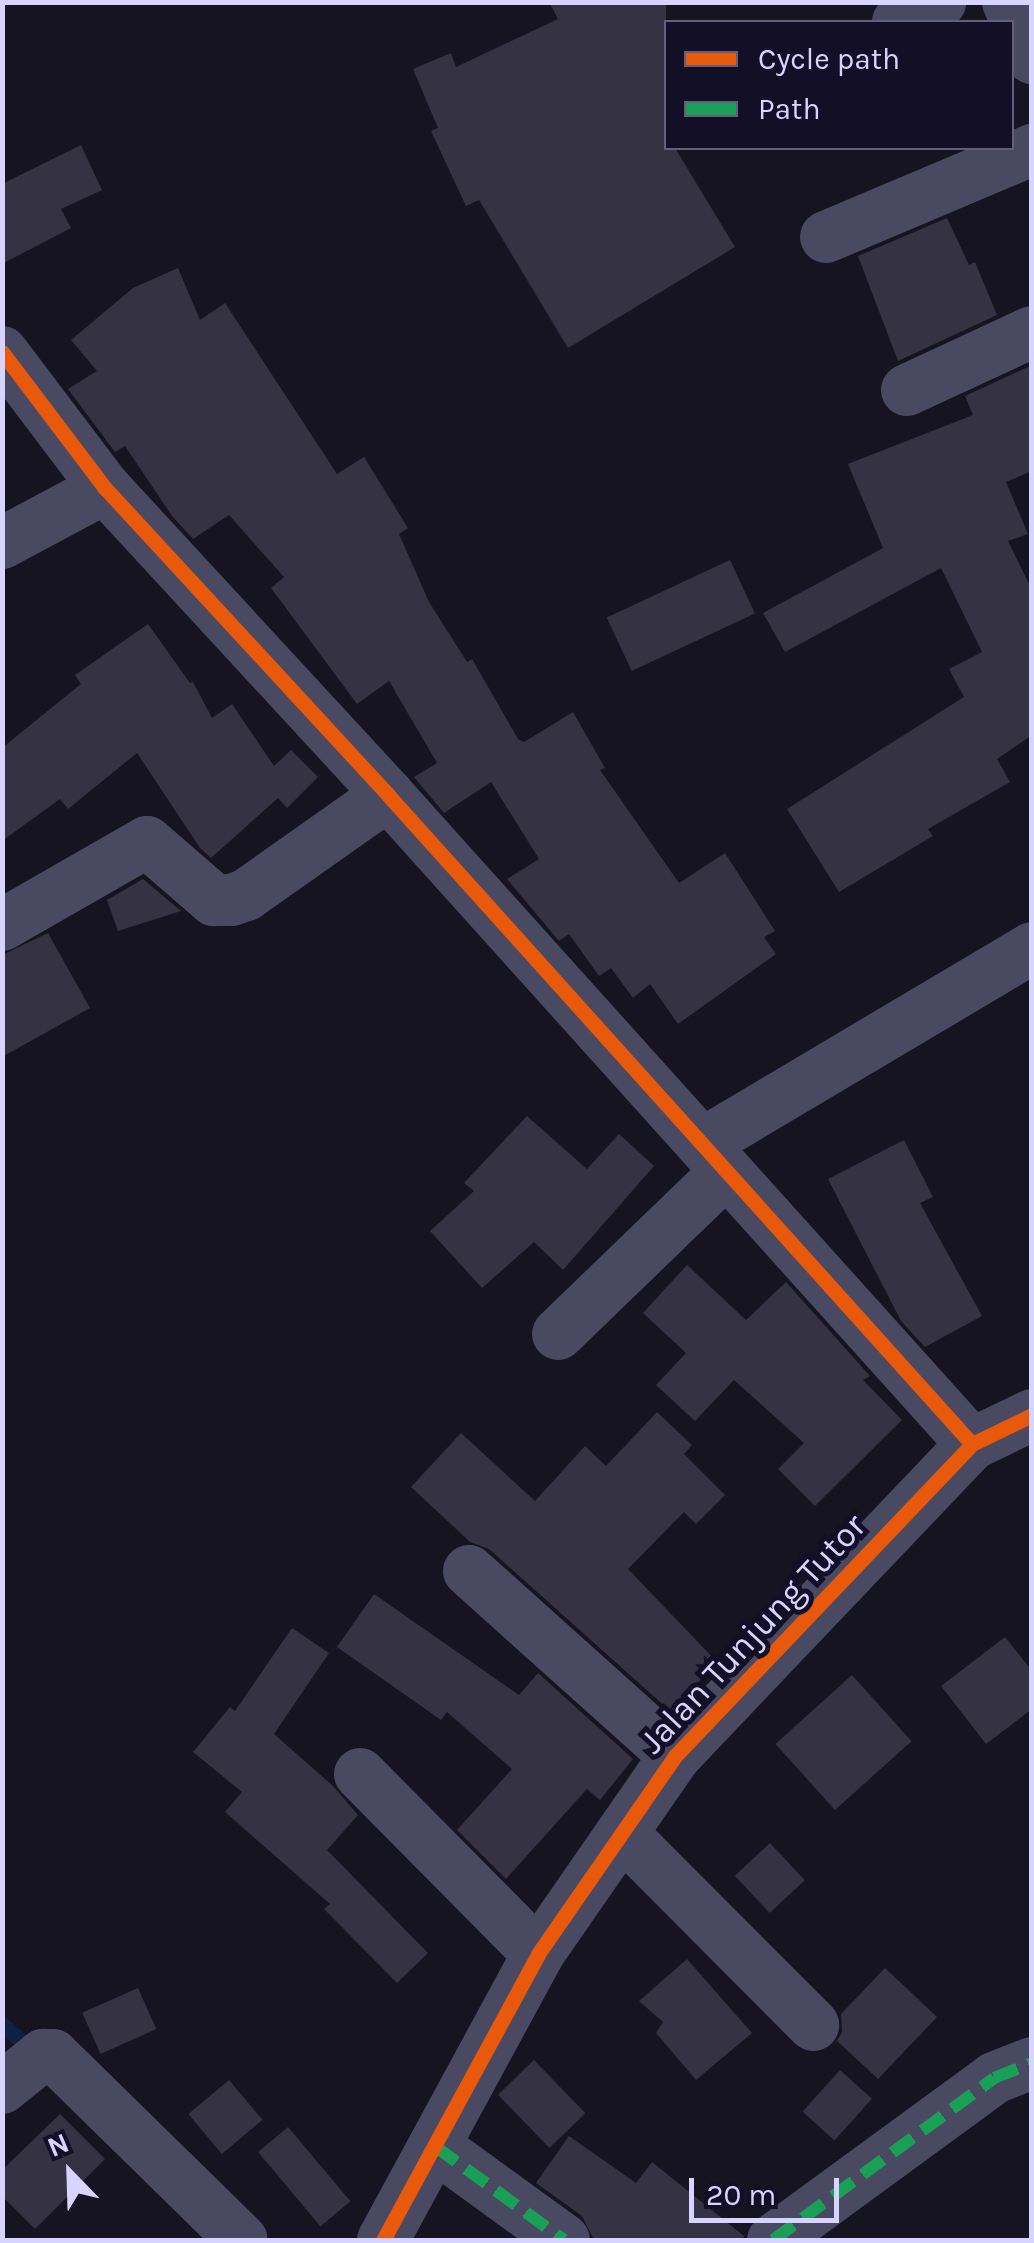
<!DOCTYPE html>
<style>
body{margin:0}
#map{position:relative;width:1034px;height:2243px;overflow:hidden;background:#161421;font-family:Karla,sans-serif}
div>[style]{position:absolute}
.stream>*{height:15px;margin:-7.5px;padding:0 7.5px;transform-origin:7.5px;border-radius:7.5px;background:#0d2144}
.building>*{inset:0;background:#343243;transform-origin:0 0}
.minor>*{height:52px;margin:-26px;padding:0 26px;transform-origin:26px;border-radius:26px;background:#4a4962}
.quiet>*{height:12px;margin-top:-6px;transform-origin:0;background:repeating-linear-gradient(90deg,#1a9f57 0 25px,transparent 0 37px)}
.cycleway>*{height:15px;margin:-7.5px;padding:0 7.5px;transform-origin:7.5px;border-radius:7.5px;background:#e8590c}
span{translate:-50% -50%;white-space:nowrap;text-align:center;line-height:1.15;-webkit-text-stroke:10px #130f26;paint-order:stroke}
.street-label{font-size:35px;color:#d9d4ff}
.frame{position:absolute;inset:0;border:5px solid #d9d4ff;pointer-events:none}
.legend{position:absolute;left:664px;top:20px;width:350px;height:130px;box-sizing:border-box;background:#130f26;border:2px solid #625e7d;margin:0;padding:12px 18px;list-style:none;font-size:30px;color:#d9d4ff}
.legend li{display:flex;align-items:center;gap:20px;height:50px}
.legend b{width:50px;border:2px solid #625e7d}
.north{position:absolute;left:20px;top:2123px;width:100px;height:100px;-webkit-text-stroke:8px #130f26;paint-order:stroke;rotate:337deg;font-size:28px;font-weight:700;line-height:40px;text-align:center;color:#d9d4ff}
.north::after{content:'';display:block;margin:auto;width:35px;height:45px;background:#d9d4ff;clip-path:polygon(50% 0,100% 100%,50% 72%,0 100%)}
.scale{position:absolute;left:689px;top:2178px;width:150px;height:45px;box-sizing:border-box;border:5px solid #d9d4ff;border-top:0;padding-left:12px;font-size:30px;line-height:35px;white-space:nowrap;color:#d9d4ff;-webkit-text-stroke:8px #130f26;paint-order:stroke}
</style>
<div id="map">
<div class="stream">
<i style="left:2px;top:2024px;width:41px;rotate:41.1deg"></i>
</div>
<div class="building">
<i style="clip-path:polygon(549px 2px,666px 2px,666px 148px,675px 148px,735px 247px,568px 348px,479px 200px,466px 206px,431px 131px,438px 128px,413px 69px,451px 53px,456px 67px,558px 19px)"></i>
<i style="clip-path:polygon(81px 145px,102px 190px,61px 209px,71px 228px,2px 264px,2px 184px)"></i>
<i style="clip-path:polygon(947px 218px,969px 265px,975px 262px,997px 315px,898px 361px,858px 256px)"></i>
<i style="clip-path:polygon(178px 268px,200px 320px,225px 303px,337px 474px,364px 457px,408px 528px,399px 534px,429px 602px,467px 662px,472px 659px,518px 739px,524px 742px,573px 712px,605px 768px,600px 770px,679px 883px,725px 853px,775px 931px,764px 937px,776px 954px,678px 1024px,650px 984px,633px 998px,611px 968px,599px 976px,569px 934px,559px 941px,507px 879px,539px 859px,491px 782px,444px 813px,414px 777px,437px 763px,389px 681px,357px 704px,271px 588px,284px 577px,229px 515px,193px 539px,172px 516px,125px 446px,115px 452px,68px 389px,97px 371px,71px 340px,133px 288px)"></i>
<i style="clip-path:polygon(1032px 365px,1032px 471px,1006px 482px,1028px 534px,1008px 541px,1032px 590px,1032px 735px,997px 759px,1010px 782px,928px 829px,933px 836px,839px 892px,787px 809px,964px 697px,949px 669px,982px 652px,941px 568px,785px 652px,763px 613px,883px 548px,848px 464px,973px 415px,965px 396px)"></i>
<i style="left:730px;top:560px;width:59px;height:136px;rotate:65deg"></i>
<i style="clip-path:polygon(148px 624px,190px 683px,193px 682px,212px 718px,232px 704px,274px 766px,291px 750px,318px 777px,287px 808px,278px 798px,211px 858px,200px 848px,137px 753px,68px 809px,60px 799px,2px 841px,2px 748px,81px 684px,75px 675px)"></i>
<i style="clip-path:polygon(143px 879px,181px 911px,118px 931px,107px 900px)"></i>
<i style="clip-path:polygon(48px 933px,90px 1008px,2px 1057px,2px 955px)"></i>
<i style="clip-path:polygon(527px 1116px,587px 1169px,619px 1134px,654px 1166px,563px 1270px,534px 1242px,482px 1288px,430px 1231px,474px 1191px,464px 1183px)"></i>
<i style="clip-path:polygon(904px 1140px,933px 1197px,920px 1203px,982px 1316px,925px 1347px,901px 1321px,828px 1179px)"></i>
<i style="clip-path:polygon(687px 1265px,746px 1320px,786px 1282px,870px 1376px,863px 1380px,902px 1420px,815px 1506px,778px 1469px,804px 1443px,734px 1380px,695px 1421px,656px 1385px,686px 1353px,643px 1313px)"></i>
<i style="clip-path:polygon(657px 1412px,692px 1445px,684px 1454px,725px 1495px,696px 1524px,684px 1512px,628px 1569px,718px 1663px,669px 1710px,489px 1549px,470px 1542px,411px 1487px,461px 1433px,535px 1501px,585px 1446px,606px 1466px)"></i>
<i style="clip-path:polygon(374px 1594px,519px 1695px,538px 1673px,633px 1759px,600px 1800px,587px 1789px,506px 1879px,457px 1830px,512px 1769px,447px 1712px,441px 1720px,337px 1647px)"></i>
<i style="clip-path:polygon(292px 1628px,329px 1653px,274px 1734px,333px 1786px,358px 1815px,327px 1850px,428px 1953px,397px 1983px,324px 1909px,330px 1904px,225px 1812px,242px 1792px,193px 1752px,230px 1707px,235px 1711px)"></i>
<i style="clip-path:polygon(1005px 1637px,1032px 1671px,1032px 1709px,986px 1744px,941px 1686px)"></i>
<i style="left:852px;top:1675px;width:89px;height:103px;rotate:48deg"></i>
<i style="left:770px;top:1843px;width:51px;height:48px;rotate:47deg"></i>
<i style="clip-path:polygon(687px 1959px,752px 2033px,696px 2080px,656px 2033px,663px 2022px,639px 2001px)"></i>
<i style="clip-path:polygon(885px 1968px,937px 2017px,878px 2079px,837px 2041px,842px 2032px,841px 2014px)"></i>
<i style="left:138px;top:1988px;width:45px;height:61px;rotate:66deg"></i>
<i style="left:534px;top:2060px;width:74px;height:50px;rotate:46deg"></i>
<i style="left:840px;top:2070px;width:43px;height:56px;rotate:42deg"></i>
<i style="left:229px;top:2080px;width:52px;height:53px;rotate:50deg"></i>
<i style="clip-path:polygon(60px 2114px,105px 2159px,35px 2229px,2px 2196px,2px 2170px)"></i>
<i style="left:288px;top:2127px;width:97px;height:39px;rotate:50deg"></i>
<i style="clip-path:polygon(569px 2136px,636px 2183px,652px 2162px,744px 2236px,743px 2240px,594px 2240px,582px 2216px,536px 2183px)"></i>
</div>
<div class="minor">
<i style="left:1008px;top:2px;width:61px;rotate:66.8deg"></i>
<i style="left:898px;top:22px;width:47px;rotate:-25.5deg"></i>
<i style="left:826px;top:237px;width:224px;rotate:-22.9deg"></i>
<i style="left:2px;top:352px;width:171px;rotate:52.9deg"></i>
<i style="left:105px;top:488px;width:418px;rotate:47.3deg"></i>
<i style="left:388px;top:795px;width:873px;rotate:48.02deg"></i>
<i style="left:972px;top:1444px;width:67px;rotate:-25.8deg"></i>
<i style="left:907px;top:390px;width:138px;rotate:-24.9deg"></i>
<i style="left:2px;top:543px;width:117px;rotate:-28.1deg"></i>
<i style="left:2px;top:925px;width:167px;rotate:-29.8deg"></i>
<i style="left:147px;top:842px;width:89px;rotate:40.9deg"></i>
<i style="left:214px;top:900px;width:17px"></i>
<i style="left:231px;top:900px;width:16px;rotate:-18deg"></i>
<i style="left:246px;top:895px;width:174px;rotate:-35.2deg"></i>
<i style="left:702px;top:1144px;width:384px;rotate:-30.7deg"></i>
<i style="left:558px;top:1334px;width:233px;rotate:-44deg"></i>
<i style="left:469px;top:1571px;width:277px;rotate:41.9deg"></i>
<i style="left:360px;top:1774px;width:253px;rotate:45.3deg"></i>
<i style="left:622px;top:1833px;width:271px;rotate:45.1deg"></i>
<i style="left:2px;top:2088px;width:53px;rotate:-38.8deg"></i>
<i style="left:43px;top:2055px;width:10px"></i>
<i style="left:53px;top:2055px;width:264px;rotate:44.4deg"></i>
<i style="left:436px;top:2147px;width:158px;rotate:36deg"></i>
<i style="left:383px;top:2240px;width:325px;rotate:-61.5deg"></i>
<i style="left:538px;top:1954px;width:241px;rotate:-55.3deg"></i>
<i style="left:675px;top:1756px;width:431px;rotate:-46.4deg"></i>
<i style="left:773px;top:2240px;width:274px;rotate:-36.2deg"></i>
<i style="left:994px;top:2078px;width:41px;rotate:-21.5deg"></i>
</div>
<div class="quiet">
<i style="left:436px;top:2147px;width:158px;rotate:36deg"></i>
<i style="left:773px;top:2240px;width:274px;rotate:-36.2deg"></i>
<i style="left:994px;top:2078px;width:41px;rotate:-21.5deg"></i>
</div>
<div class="cycleway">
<i style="left:2px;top:352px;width:171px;rotate:52.9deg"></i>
<i style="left:105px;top:488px;width:418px;rotate:47.3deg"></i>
<i style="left:388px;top:795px;width:873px;rotate:48.02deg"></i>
<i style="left:972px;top:1444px;width:67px;rotate:-25.8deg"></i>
<i style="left:383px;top:2240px;width:325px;rotate:-61.5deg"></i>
<i style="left:538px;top:1954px;width:241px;rotate:-55.3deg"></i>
<i style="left:675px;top:1756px;width:431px;rotate:-46.4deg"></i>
</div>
<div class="street-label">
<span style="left:753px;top:1634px;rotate:-47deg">Jalan Tunjung Tutor</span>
</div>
<div class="frame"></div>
<ul class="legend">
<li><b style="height:12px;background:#e8590c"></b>Cycle path</li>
<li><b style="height:12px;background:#1a9f57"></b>Path</li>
</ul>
<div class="north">N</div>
<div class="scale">20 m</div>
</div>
